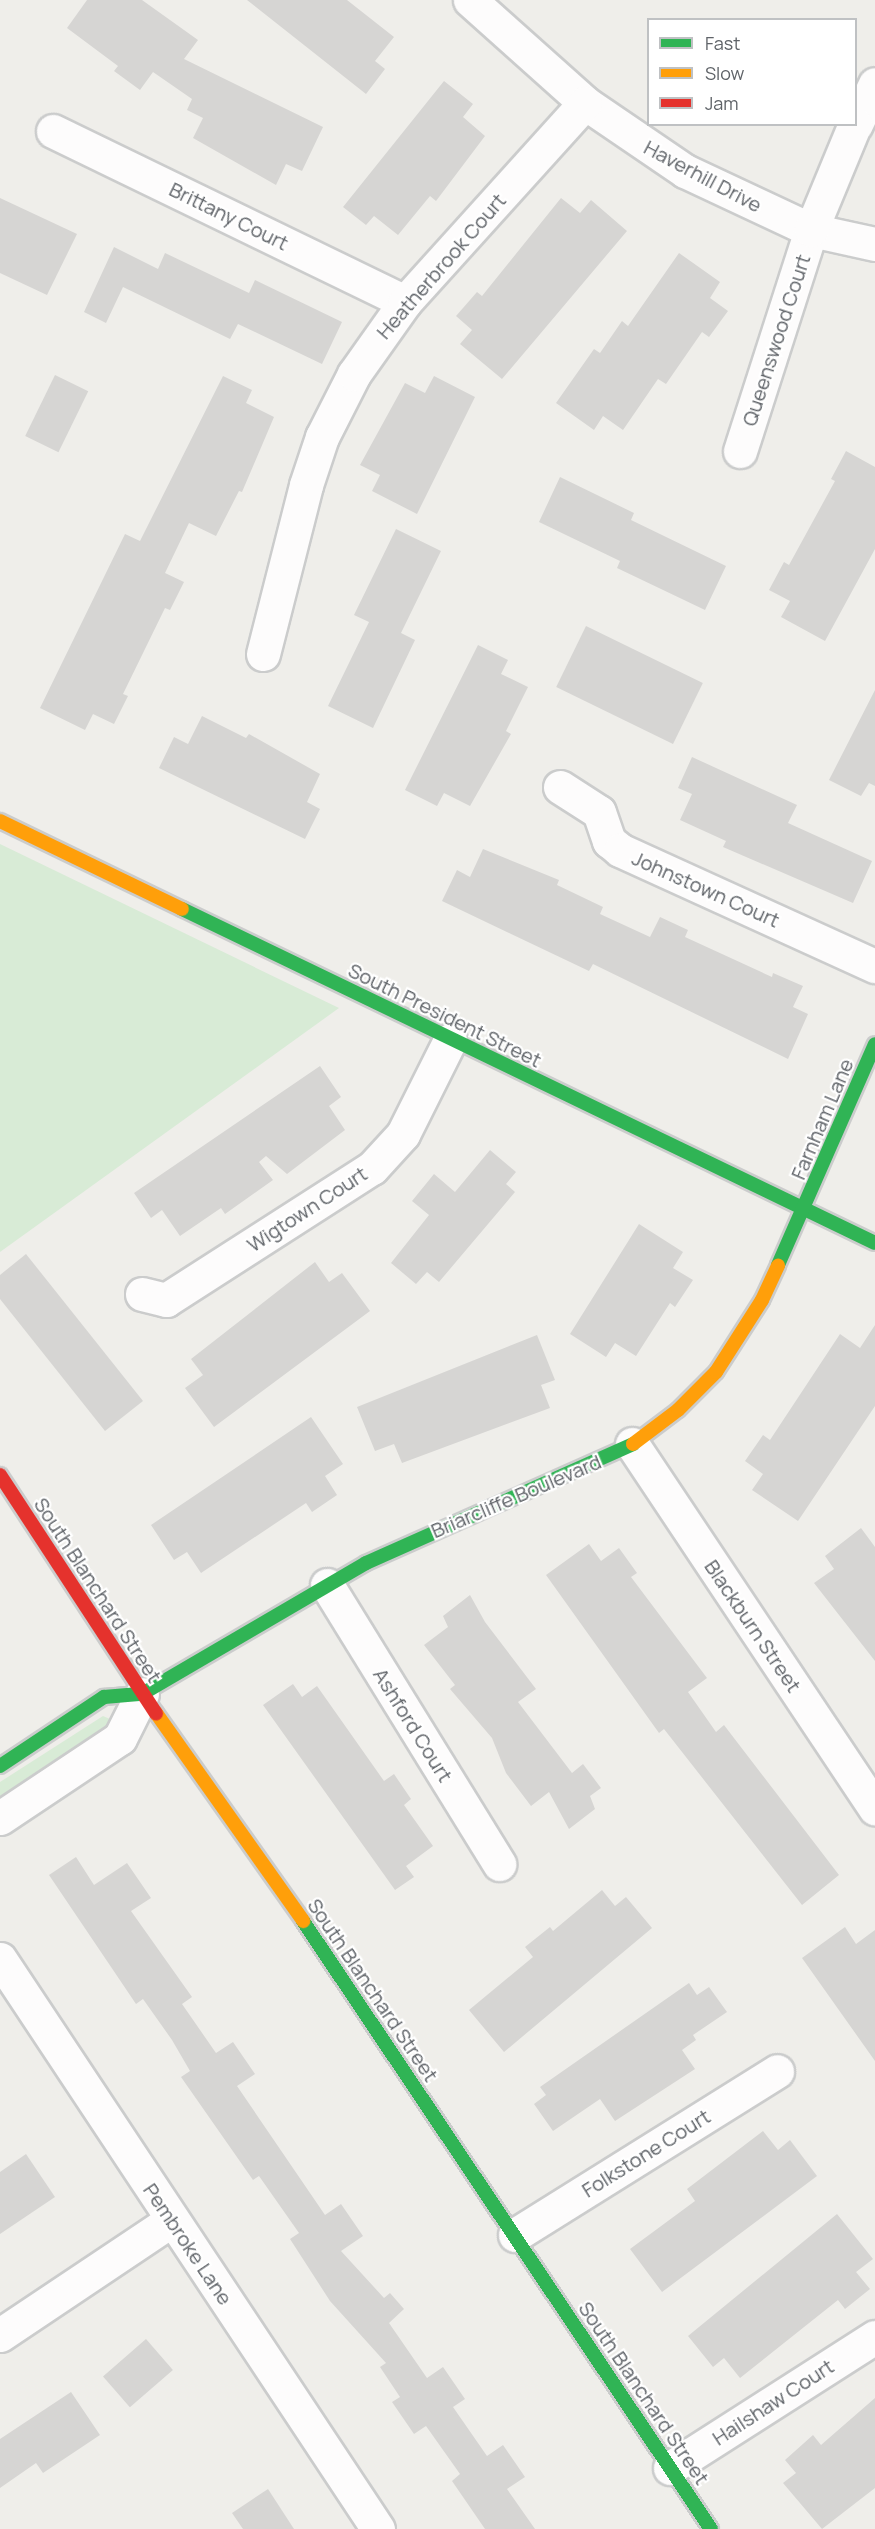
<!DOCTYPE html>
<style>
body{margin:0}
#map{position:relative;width:875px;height:2529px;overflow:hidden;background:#efeeea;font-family:Manrope,sans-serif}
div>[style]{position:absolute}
.green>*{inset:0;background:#d8ebd6}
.building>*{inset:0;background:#d6d5d3;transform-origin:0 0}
.roads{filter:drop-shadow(2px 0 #cbcccc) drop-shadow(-2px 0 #cbcccc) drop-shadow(0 2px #cbcccc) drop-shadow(0 -2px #cbcccc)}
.street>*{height:33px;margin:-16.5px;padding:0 16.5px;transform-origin:16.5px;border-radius:16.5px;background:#fdfcfc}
.fast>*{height:14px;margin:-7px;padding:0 7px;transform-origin:7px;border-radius:7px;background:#30b455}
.slow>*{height:14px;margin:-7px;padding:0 7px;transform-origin:7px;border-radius:7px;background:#ff9f0a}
.jam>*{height:14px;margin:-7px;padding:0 7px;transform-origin:7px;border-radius:7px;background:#e5322d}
span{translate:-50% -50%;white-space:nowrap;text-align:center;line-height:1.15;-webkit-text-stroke:4.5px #fff;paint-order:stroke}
.street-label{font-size:20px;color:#5f6368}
.legend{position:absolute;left:647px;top:18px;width:210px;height:108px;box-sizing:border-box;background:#fff;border:2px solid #bfc1c3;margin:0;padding:8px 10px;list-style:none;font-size:18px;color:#5f6368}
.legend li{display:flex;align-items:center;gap:12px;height:30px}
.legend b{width:30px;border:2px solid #bfc1c3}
</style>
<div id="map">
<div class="green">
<i style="clip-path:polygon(0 844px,339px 1008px,0 1252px)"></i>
<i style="clip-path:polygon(103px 1716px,110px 1719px,110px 1726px,0 1800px,0 1782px)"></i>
</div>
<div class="building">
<i style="clip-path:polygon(87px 0,142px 0,198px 40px,184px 59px,323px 127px,302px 171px,286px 164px,276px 185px,193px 138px,203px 118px,187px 110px,192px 99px,153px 72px,140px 90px,114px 71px,118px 66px,67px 28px)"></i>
<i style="clip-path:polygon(247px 0,347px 0,394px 37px,375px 61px,385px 69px,366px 94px)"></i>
<i style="clip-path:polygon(444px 81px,473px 104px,463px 117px,485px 136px,436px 201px,430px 196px,398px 235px,374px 216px,366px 225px,343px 207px)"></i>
<i style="clip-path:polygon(0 198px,77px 234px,47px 295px,0 273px)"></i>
<i style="clip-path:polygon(561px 198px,580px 213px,591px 200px,627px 231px,502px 379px,460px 344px,472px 330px,456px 316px,477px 292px,482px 296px)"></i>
<i style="clip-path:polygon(114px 247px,158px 269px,165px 253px,249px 293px,255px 280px,342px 322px,322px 364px,238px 324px,230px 339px,123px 287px,106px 323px,84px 312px)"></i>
<i style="clip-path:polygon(679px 253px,720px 282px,710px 298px,728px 311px,709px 337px,702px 332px,666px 384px,658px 379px,623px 430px,603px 416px,594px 430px,556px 403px,594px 349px,600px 353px,622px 321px,628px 326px)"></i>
<i style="left:55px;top:375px;width:37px;height:68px;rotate:26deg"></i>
<i style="clip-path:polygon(223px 376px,252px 390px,246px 403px,274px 417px,242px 492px,239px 491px,216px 536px,189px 523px,165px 573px,184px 582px,170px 610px,165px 608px,123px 694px,128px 696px,114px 724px,93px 714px,85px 730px,40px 708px,125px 534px,140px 541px)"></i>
<i style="clip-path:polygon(434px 376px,475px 397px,417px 514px,372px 491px,380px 475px,360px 465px,405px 383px,425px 393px)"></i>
<i style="clip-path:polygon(846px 451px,875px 467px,875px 549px,825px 641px,781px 617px,790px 601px,769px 590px,784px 562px,789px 565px,835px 481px,831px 479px)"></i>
<i style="clip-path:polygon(560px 477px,634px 513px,631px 520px,726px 566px,705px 610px,617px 568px,620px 561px,539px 522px)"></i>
<i style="clip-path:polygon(396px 529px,441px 551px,401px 633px,415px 640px,373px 728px,328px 706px,369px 622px,354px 615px)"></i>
<i style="left:586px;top:626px;width:130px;height:68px;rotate:26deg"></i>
<i style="clip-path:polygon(478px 645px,508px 660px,501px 674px,528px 687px,506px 731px,511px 734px,470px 806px,444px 793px,437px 806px,405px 790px)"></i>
<i style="clip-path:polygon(875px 690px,875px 786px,869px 783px,861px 796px,829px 780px)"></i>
<i style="clip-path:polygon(202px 716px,246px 738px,249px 734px,320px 774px,307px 802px,320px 809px,305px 839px,159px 768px,174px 737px,188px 744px)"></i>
<i style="clip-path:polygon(692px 757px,797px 805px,788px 823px,872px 861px,853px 903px,723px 847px,726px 841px,680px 820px,692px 794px,678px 788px)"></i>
<i style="clip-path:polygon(483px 849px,559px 880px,557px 885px,603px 907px,600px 914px,650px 937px,660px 917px,688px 930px,685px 937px,772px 977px,773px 973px,803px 986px,793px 1007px,808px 1014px,788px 1059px,593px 964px,589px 971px,442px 901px,457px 870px,470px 877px)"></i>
<i style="clip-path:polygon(320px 1066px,341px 1097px,329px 1106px,345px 1130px,287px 1174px,266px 1156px,259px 1162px,273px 1180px,225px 1214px,221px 1208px,180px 1236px,162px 1210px,151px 1218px,134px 1193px)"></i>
<i style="clip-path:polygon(490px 1150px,516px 1172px,506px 1184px,515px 1192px,439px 1282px,427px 1272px,416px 1284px,391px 1263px,429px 1215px,412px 1201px,434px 1174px,455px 1192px)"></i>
<i style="clip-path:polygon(639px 1224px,683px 1252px,673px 1268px,693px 1280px,675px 1307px,670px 1303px,636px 1356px,615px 1343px,606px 1357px,570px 1334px)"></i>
<i style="clip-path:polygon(26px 1254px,143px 1401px,105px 1431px,0 1299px,0 1275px)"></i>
<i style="clip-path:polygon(315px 1262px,329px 1282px,342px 1273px,370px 1311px,214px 1427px,185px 1388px,203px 1375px,191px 1359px)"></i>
<i style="clip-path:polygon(875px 1325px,875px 1406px,798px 1521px,752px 1490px,763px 1474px,745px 1461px,763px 1435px,770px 1440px,840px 1334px,860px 1348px)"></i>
<i style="clip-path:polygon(537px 1335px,555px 1380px,541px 1385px,550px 1408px,402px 1463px,394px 1444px,375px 1451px,357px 1407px)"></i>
<i style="clip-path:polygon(311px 1417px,343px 1464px,325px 1476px,337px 1495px,312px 1512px,306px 1503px,201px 1573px,187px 1552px,174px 1560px,151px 1525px)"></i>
<i style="clip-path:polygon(861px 1528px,875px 1547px,875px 1661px,814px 1583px,834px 1569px,825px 1556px)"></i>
<i style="clip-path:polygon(589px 1544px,601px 1561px,619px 1548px,637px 1573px,631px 1577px,707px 1678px,688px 1692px,716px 1732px,724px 1725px,839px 1875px,802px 1905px,664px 1729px,659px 1733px,546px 1575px)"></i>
<i style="clip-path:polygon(470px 1595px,485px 1622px,536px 1689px,518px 1702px,572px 1773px,583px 1764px,601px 1788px,590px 1796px,595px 1809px,569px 1829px,549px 1792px,531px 1806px,506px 1773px,492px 1738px,450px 1689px,455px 1685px,424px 1645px,448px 1627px,443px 1616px)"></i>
<i style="clip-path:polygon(293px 1684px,302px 1697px,317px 1686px,384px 1781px,394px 1774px,411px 1799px,404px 1805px,433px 1846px,406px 1866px,414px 1877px,395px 1890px,263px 1705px)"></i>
<i style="clip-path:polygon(76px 1857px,94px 1885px,127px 1863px,151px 1898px,131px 1911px,192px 1997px,182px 2004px,216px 2053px,233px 2042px,255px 2074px,237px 2086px,325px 2215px,341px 2204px,363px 2236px,341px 2251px,384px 2298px,390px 2293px,404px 2309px,389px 2323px,427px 2378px,443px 2367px,465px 2399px,453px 2407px,487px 2456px,503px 2445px,525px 2477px,507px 2489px,535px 2529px,485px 2529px,452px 2481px,460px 2474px,426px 2426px,414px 2434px,392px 2402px,400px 2397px,380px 2367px,386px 2363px,330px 2301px,290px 2239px,299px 2233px,259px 2176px,253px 2180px,181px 2077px,190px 2071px,172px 2040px,143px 1999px,136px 2004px,49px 1875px)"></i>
<i style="clip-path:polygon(602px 1890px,615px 1906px,626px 1897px,652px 1928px,504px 2052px,469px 2010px,533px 1957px,525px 1947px,550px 1927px,553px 1931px)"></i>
<i style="clip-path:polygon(845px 1927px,856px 1944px,875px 1930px,875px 2061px,802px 1958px)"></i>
<i style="clip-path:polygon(689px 1983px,697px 1995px,709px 1987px,727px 2012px,693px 2035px,696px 2040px,682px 2050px,695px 2069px,615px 2121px,600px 2099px,553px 2131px,534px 2104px,546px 2095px,540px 2087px)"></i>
<i style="clip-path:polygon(763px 2131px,778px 2150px,790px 2140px,817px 2176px,662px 2292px,630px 2249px,695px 2201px,687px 2189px)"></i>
<i style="clip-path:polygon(26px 2154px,55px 2197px,0 2234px,0 2172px)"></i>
<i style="clip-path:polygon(837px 2214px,873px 2259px,856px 2272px,870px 2289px,845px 2309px,838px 2300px,740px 2378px,724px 2358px,713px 2367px,688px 2336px)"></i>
<i style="left:146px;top:2339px;width:41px;height:57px;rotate:49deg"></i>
<i style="clip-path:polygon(71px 2392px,100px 2435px,43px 2473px,36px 2463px,0 2488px,0 2439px)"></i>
<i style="clip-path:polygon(875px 2398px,875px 2488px,822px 2529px,783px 2483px,796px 2473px,785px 2460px,813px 2435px,821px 2445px)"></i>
<i style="clip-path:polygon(268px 2489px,294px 2529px,243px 2529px,232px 2513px)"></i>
</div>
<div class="roads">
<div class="street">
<i style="left:470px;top:0;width:154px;rotate:41.8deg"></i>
<i style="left:585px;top:103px;width:121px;rotate:34.2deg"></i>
<i style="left:685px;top:171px;width:139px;rotate:25.1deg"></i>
<i style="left:811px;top:230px;width:66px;rotate:12.3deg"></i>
<i style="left:856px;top:124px;width:44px;rotate:-64.6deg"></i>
<i style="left:53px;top:131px;width:391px;rotate:25.9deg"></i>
<i style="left:740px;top:451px;width:232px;rotate:-72.2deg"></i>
<i style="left:811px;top:230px;width:115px;rotate:-67.5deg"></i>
<i style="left:263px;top:654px;width:174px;rotate:-75.7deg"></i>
<i style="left:306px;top:485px;width:51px;rotate:-71.6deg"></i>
<i style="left:322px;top:437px;width:71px;rotate:-63.1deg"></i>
<i style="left:354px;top:374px;width:88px;rotate:-54.7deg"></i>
<i style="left:405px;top:302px;width:268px;rotate:-47.9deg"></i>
<i style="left:560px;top:787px;width:46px;rotate:32.7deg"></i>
<i style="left:599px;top:812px;width:31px;rotate:71deg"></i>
<i style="left:609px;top:841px;width:14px;rotate:39deg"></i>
<i style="left:620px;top:850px;width:280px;rotate:24.5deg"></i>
<i style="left:142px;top:1294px;width:25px;rotate:14deg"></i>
<i style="left:166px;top:1300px;width:245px;rotate:-32.7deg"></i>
<i style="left:372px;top:1168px;width:46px;rotate:-47.6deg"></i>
<i style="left:403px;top:1134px;width:105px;rotate:-63.4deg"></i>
<i style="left:632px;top:1444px;width:438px;rotate:56.3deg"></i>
<i style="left:327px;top:1585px;width:328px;rotate:58.3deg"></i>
<i style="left:0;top:1818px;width:144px;rotate:-33.7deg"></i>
<i style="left:120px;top:1738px;width:49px;rotate:-63.4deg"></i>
<i style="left:0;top:1959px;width:684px;rotate:56.45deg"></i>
<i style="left:515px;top:2235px;width:309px;rotate:-32deg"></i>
<i style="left:0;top:2335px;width:207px;rotate:-33.8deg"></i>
<i style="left:670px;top:2468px;width:243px;rotate:-32.6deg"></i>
</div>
<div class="fast">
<i style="left:182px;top:909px;width:769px;rotate:25.73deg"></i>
<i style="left:778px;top:1265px;width:241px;rotate:-66.3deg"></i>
<i style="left:0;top:1766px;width:125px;rotate:-33.6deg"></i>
<i style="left:104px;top:1697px;width:38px;rotate:-5deg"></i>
<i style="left:142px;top:1694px;width:259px;rotate:-30.3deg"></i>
<i style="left:366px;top:1563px;width:292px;rotate:-24deg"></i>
<i style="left:303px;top:1921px;width:732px;rotate:56.14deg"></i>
</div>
<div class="slow">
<i style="left:0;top:821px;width:202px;rotate:25.8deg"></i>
<i style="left:633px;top:1444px;width:56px;rotate:-37.1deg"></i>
<i style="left:678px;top:1410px;width:54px;rotate:-45deg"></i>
<i style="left:716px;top:1372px;width:85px;rotate:-57.4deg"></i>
<i style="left:762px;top:1300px;width:38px;rotate:-65deg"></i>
<i style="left:156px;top:1713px;width:255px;rotate:54.7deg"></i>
</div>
<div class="jam">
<i style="left:0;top:1475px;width:285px;rotate:56.8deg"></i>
</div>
</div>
<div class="street-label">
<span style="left:703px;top:176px;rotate:28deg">Haverhill Drive</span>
<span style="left:229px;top:216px;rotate:26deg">Brittany Court</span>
<span style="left:441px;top:266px;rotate:-49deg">Heatherbrook Court</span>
<span style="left:776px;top:340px;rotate:-72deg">Queenswood Court</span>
<span style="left:706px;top:889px;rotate:24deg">Johnstown Court</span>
<span style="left:445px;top:1015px;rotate:26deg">South President Street</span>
<span style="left:822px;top:1119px;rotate:-67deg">Farnham Lane</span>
<span style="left:307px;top:1209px;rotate:-33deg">Wigtown Court</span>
<span style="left:516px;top:1496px;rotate:-23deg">Briarcliffe Boulevard</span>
<span style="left:98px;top:1590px;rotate:57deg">South Blanchard Street</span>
<span style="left:753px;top:1626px;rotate:56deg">Blackburn Street</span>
<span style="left:413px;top:1725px;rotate:58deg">Ashford Court</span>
<span style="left:373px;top:1990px;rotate:56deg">South Blanchard Street</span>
<span style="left:646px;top:2153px;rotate:-32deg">Folkstone Court</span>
<span style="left:188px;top:2244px;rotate:56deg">Pembroke Lane</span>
<span style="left:644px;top:2393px;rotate:56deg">South Blanchard Street</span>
<span style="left:773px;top:2402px;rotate:-33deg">Hailshaw Court</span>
</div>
<ul class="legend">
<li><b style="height:8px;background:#30b455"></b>Fast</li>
<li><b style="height:8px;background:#ff9f0a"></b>Slow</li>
<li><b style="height:8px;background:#e5322d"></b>Jam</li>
</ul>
</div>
